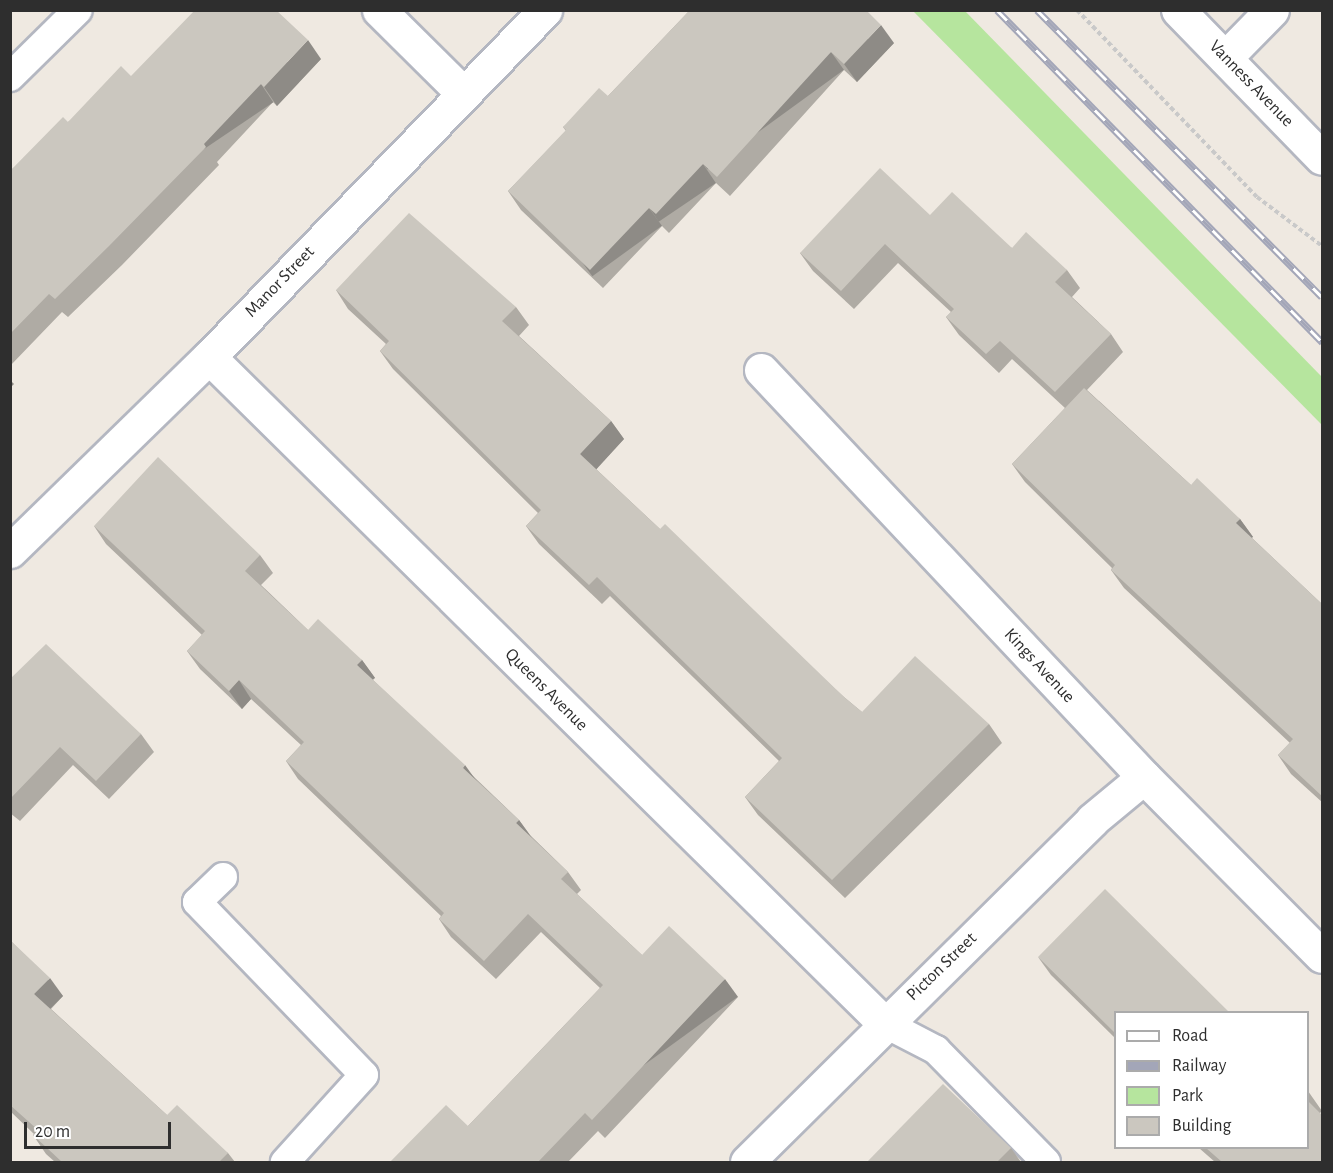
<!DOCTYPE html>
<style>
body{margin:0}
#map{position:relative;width:1333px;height:1173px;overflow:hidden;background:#efe9e1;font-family:"Alegreya Sans",sans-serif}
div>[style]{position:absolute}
.green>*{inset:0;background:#b6e59e}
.path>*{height:4px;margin-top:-2px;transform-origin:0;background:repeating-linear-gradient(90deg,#c9c9c9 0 4.5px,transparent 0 7.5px)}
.roads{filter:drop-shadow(2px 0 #b4b7c1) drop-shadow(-2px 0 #b4b7c1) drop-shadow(0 2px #b4b7c1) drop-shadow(0 -2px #b4b7c1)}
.service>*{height:28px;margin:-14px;padding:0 14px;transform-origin:14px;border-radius:14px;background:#fff}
.minor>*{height:33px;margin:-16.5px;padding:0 16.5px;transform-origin:16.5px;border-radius:16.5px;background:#fff}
.rail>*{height:7px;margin-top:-3.5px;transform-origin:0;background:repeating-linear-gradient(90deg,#fff 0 14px,#a3a6b8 0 28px);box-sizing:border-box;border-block:2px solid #a3a6b8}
.wall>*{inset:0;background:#afaba4}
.shaded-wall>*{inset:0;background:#8e8b86;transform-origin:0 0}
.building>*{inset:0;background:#cbc7bf}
span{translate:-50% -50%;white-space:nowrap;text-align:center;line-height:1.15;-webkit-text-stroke:4.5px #fff;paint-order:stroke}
.street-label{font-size:18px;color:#2e2e2e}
.frame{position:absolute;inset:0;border:12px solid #2e2e2e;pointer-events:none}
.legend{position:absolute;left:1114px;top:1011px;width:195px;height:138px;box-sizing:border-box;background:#fff;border:2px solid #ababab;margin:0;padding:8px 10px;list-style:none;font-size:18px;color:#2e2e2e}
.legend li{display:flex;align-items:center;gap:12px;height:30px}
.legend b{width:30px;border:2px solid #ababab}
.scale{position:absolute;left:24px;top:1122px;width:147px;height:27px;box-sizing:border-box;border:3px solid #2e2e2e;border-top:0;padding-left:8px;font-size:18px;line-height:21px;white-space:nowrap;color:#2e2e2e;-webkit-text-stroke:4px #fff;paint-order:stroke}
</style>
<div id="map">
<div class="green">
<i style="clip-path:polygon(913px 11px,965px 11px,1322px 377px,1322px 425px)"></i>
</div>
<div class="path">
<i style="left:1077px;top:10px;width:260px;rotate:46.1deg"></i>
<i style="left:1257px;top:197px;width:81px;rotate:37deg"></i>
</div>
<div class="roads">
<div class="service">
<i style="left:10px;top:77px;width:95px;rotate:-44.6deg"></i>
<i style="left:223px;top:877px;width:36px;rotate:136deg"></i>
<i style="left:197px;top:902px;width:240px;rotate:46deg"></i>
<i style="left:364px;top:1075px;width:118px;rotate:132.2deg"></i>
<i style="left:884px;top:1023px;width:59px;rotate:27.4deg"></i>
<i style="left:936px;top:1050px;width:157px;rotate:45.5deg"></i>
</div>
<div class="minor">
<i style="left:379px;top:10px;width:117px;rotate:44.7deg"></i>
<i style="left:1178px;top:10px;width:206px;rotate:45.8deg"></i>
<i style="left:1225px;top:58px;width:67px;rotate:-45.6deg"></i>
<i style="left:209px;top:357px;width:948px;rotate:44.62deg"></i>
<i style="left:761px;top:370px;width:559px;rotate:46.74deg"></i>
<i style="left:1144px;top:777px;width:252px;rotate:45.2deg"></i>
<i style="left:10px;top:551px;width:278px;rotate:-44.3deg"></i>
<i style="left:209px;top:357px;width:483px;rotate:-45.9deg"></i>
<i style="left:747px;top:1162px;width:486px;rotate:-44.7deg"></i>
<i style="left:1092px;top:820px;width:67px;rotate:-39.6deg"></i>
</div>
</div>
<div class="rail">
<i style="left:997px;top:10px;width:465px;rotate:45.6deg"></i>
<i style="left:1037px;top:10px;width:404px;rotate:45.2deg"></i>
</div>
<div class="wall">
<i style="clip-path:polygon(690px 10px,894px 43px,857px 82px,844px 70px,730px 196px,716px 183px,669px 233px,662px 226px,603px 288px,521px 210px,508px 191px,566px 131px,563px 127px,608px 96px)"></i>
<i style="clip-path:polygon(321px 59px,277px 106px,273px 102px,217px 162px,219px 165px,122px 265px,68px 317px,62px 312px,10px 366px,10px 171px,68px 122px,131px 76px)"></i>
<i style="clip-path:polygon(930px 215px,1067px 270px,1080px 288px,1072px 297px,1111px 334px,1123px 352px,1087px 390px,1191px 485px,1240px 519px,1253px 537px,1252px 538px,1323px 605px,1323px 803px,1291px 774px,1278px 755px,1290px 743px,1124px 588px,1111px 570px,1112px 568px,1025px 482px,1012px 464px,1065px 408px,1012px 359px,999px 373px,959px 335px,946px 317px,951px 312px,898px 263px,854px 309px,813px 271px,800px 253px)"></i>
<i style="clip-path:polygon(336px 290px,516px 307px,529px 325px,519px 336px,611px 421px,624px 439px,596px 469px,660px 529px,844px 697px,862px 712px,989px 724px,1002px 743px,845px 898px,758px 815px,745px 797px,779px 761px,610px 596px,602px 604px,539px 544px,526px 526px,538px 513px,393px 369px,380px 351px,386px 344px,348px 309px)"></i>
<i style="clip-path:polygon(94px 526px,260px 555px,273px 573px,261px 585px,308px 630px,362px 660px,375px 678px,373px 680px,519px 820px,530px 835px,568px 872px,581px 890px,577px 894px,642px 955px,738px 997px,605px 1138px,598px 1131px,568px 1162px,390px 1162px,468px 1126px,600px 988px,541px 932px,496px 979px,451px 937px,439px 919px,441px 916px,298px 779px,286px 761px,301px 745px,251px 699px,242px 709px,200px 669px,187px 651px,202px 635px,106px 544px)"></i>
<i style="clip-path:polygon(10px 679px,141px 734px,154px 752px,109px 799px,73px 765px,20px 821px,10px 813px)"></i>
<i style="clip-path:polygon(10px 940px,63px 996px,51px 1009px,167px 1115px,228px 1153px,235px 1162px,55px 1162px,46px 1154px,33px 1135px,34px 1134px,10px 1111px)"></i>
<i style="clip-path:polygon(1038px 957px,1116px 1012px,1116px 1039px,1051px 975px)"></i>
<i style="clip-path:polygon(1308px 1091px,1322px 1111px,1320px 1113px,1323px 1162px,1215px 1162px,1199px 1148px,1308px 1148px)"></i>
<i style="clip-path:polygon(1011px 1148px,1021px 1162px,867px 1162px)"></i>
</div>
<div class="shaded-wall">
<i style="clip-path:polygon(881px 25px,894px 43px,857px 82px,844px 64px)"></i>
<i style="clip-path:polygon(308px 40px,321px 59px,277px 106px,264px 87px)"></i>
<i style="left:831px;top:52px;width:22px;height:169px;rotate:54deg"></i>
<i style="left:261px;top:84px;width:22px;height:83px;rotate:56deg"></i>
<i style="left:703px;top:164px;width:23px;height:69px;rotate:56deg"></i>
<i style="left:649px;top:208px;width:22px;height:86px;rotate:54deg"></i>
<i style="clip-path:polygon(10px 380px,14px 384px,10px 388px)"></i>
<i style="clip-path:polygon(611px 421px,624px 439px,593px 473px,580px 454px)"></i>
<i style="left:1240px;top:519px;width:22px;height:6px;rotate:54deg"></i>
<i style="left:362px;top:660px;width:22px;height:7px;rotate:54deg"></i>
<i style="clip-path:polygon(239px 680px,251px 699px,242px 709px,229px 691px)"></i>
<i style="clip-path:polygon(465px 765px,478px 783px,463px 768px)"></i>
<i style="clip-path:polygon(519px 820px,532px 838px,516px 823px)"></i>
<i style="clip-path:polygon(50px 978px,63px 996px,47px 1012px,34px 994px)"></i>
<i style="left:725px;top:979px;width:22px;height:194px;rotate:54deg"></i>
</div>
<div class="building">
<i style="clip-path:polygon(195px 10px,276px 10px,308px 40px,264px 87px,261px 84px,204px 144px,206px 147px,109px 246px,55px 299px,49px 294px,10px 334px,10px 171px,63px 117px,68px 122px,121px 66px,131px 76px)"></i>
<i style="clip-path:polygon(690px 10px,866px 10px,881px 25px,844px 64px,831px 52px,717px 177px,703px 164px,656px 214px,649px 208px,590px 270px,508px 191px,566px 130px,563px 127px,599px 88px,608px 96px)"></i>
<i style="clip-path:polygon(880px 168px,930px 215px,952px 192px,1012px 248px,1026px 232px,1067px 270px,1055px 282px,1111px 334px,1055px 392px,1000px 341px,986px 354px,946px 317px,954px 309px,885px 244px,841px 291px,800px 253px)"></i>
<i style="clip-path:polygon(409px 213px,516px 307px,502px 321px,611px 421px,580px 454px,660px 529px,665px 524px,844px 697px,862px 712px,915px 656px,989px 724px,832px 880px,745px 797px,782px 758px,597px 577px,589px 585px,526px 526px,541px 510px,380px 351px,389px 341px,336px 290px)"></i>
<i style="clip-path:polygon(1084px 388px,1191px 485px,1197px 478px,1240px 519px,1236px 523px,1323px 605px,1323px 797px,1278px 755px,1293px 739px,1111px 570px,1115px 565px,1012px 464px)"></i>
<i style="clip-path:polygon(158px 457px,260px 555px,245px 571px,308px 630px,318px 619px,362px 660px,357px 665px,465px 765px,463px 768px,519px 820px,516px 823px,568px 872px,561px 879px,642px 955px,669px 926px,725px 979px,592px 1120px,585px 1113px,538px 1162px,390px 1162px,446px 1105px,468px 1126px,603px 985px,528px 914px,484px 961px,439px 919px,444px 913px,286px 761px,304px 742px,239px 680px,229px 691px,187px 651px,205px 631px,94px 526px)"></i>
<i style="clip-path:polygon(46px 644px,141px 734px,96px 781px,60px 747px,10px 799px,10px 679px)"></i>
<i style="clip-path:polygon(1105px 889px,1229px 1012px,1116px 1012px,1116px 1034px,1038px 957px)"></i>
<i style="clip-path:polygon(10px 940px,50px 978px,34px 994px,167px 1115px,177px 1105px,228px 1153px,219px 1162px,62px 1162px,33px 1135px,38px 1130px,10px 1105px)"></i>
<i style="clip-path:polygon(943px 1084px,1011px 1148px,997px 1162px,867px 1162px)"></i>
<i style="clip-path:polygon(1308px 1101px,1323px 1116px,1323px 1162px,1222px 1162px,1206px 1148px,1308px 1148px)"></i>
</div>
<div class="street-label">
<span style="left:1251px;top:84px;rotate:46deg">Vanness Avenue</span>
<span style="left:280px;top:282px;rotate:-46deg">Manor Street</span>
<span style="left:1039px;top:666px;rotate:47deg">Kings Avenue</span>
<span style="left:546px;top:690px;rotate:45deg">Queens Avenue</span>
<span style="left:942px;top:967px;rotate:-44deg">Picton Street</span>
</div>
<div class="frame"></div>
<ul class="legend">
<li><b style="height:8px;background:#fff"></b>Road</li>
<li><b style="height:8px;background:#a3a6b8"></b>Railway</li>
<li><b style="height:16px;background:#b6e59e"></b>Park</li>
<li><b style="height:16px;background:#cbc7bf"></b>Building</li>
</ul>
<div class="scale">20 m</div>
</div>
